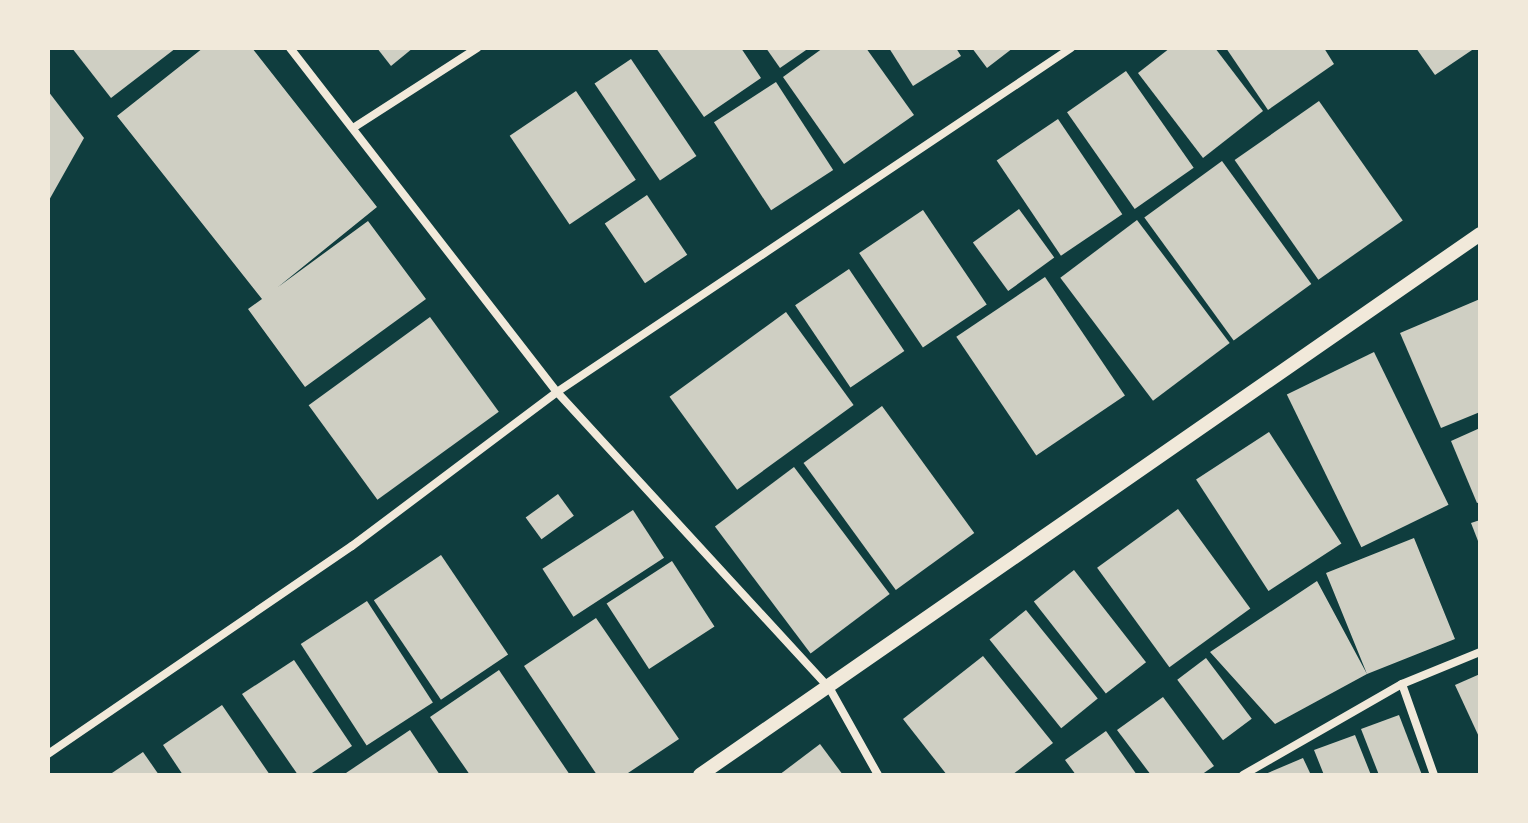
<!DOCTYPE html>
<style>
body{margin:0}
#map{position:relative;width:1528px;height:823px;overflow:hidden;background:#0f3d3e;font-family:"PT Sans Narrow",sans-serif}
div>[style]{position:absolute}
.building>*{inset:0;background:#cfcfc3;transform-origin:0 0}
.minor>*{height:8px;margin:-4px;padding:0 4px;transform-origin:4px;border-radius:4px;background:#f1e9da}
.tertiary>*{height:14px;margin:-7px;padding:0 7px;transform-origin:7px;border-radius:7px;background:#f1e9da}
span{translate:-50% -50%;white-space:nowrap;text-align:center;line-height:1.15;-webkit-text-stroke:8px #f1e9da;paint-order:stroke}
.frame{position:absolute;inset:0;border:50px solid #f1e9da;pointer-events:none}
</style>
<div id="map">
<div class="building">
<i style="clip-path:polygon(72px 48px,176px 48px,111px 98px)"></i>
<i style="clip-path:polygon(203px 48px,252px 48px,377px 207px,278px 287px,368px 221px,426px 299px,305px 387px,248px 309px,262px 299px,117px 116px)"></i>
<i style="clip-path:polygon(377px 48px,413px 48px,391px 66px)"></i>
<i style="clip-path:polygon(656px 48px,741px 48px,761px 78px,704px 117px)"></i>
<i style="clip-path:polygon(766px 48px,809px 48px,780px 68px)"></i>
<i style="clip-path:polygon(823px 48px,866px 48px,914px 115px,844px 164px,783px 77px)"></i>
<i style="clip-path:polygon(889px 48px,956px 48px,961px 56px,913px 86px)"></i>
<i style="clip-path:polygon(972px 48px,1013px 48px,987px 68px)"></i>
<i style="clip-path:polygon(1170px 48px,1215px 48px,1263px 111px,1203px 158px,1138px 73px)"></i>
<i style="clip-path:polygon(1226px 48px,1324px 48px,1334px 64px,1268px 110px)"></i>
<i style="clip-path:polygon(1416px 48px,1475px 48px,1435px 75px)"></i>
<i style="left:631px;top:59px;width:117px;height:44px;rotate:56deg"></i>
<i style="left:1126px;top:71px;width:118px;height:72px;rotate:55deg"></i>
<i style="left:776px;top:82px;width:105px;height:74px;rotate:57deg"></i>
<i style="clip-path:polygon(48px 91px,84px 138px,48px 202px)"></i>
<i style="left:576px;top:91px;width:107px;height:80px;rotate:56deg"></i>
<i style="left:1319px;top:101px;width:146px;height:103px;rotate:55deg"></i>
<i style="left:1058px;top:119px;width:115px;height:74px;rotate:56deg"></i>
<i style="left:1222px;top:161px;width:152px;height:96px;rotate:54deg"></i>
<i style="left:647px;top:195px;width:72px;height:51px;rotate:56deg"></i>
<i style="left:1019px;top:209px;width:60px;height:57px;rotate:54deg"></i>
<i style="left:923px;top:210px;width:114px;height:77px;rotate:56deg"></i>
<i style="left:1137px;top:220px;width:154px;height:96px;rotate:53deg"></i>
<i style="left:849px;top:269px;width:99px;height:65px;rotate:56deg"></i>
<i style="left:1045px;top:277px;width:143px;height:107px;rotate:56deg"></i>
<i style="clip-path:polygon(1480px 299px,1480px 412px,1441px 428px,1400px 333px)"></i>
<i style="left:786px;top:312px;width:115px;height:144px;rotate:54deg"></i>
<i style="left:430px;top:317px;width:117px;height:150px;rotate:54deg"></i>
<i style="left:1374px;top:352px;width:170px;height:97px;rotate:64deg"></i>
<i style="left:882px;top:406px;width:157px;height:97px;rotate:54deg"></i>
<i style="clip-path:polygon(1480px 428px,1480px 502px,1477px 503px,1451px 441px)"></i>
<i style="left:1269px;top:432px;width:133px;height:87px;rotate:57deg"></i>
<i style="left:794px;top:467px;width:159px;height:99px;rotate:53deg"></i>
<i style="left:558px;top:494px;width:27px;height:40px;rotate:54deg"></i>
<i style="left:1178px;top:509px;width:123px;height:100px;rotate:54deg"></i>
<i style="left:633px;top:510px;width:57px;height:108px;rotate:57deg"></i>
<i style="clip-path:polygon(1480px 520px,1480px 546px,1471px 523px)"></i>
<i style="clip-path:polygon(1414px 538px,1455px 639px,1367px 674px,1275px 724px,1210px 652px,1317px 581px,1367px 674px,1326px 573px)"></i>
<i style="left:441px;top:555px;width:120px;height:81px;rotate:56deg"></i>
<i style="left:672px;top:561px;width:78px;height:78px;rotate:57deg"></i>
<i style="left:1074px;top:570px;width:117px;height:51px;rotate:52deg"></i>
<i style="left:367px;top:601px;width:121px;height:79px;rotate:57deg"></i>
<i style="left:1026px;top:610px;width:114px;height:47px;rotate:51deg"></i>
<i style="clip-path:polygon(596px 618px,679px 739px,625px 775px,597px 775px,524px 666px)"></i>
<i style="clip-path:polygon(983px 656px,1053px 743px,1012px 775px,947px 775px,903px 719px)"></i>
<i style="left:1206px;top:658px;width:76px;height:36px;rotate:53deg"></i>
<i style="clip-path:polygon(294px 660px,352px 746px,309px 775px,298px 775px,242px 694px)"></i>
<i style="clip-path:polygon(499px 670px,570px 775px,470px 775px,430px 717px)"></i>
<i style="clip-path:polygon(1480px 674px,1480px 739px,1455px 685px)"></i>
<i style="clip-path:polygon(1163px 697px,1214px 766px,1201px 775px,1151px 775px,1117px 730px)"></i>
<i style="clip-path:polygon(222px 705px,270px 775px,183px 775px,163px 745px)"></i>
<i style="clip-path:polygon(1399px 715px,1422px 775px,1379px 775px,1361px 729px)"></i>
<i style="clip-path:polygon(410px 730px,440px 775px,343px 775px)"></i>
<i style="clip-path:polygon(1106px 731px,1137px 775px,1076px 775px,1065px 760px)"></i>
<i style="clip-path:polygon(1355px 735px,1371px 775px,1324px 775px,1314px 750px)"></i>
<i style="clip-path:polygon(820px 744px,843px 775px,779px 775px)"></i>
<i style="clip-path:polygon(143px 752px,159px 775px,109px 775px)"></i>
<i style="clip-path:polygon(1303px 758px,1311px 775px,1263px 775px)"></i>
</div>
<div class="minor">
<i style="left:290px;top:48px;width:435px;rotate:52.2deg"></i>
<i style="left:557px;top:392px;width:403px;rotate:47.4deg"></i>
<i style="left:830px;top:689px;width:98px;rotate:60.8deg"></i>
<i style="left:353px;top:128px;width:148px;rotate:-32.8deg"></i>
<i style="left:1402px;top:684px;width:96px;rotate:70.6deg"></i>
<i style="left:48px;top:754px;width:368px;rotate:-34.4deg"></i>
<i style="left:352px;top:546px;width:256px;rotate:-36.9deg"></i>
<i style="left:557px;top:392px;width:618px;rotate:-33.79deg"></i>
<i style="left:1243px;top:775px;width:183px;rotate:-29.8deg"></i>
<i style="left:1402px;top:684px;width:84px;rotate:-22.3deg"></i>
</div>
<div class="tertiary">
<i style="left:700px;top:775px;width:949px;rotate:-34.74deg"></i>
</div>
<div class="frame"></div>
</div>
